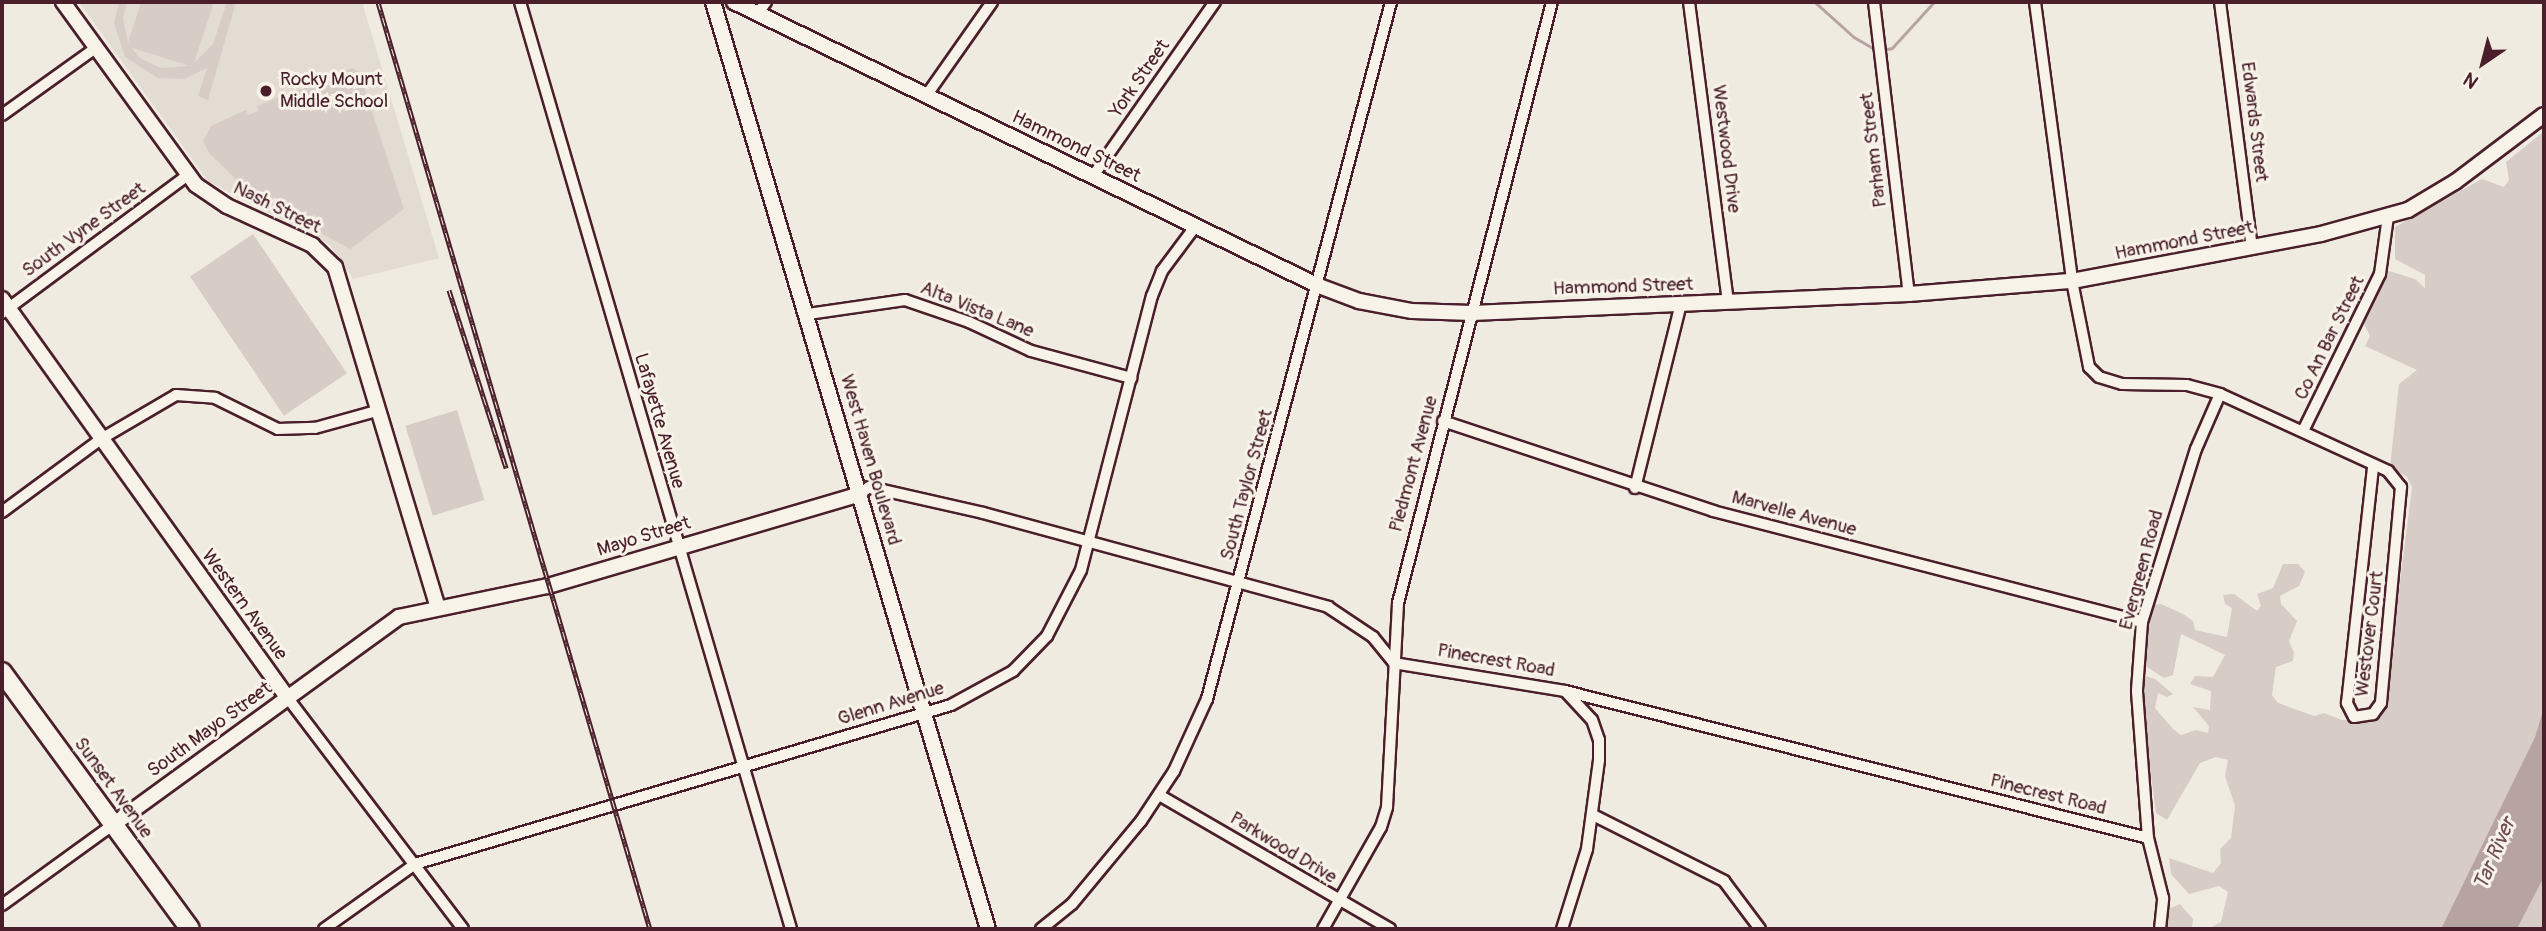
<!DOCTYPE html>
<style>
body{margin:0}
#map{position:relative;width:2546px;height:931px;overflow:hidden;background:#f0ebe0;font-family:Pangolin,sans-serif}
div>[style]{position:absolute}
.built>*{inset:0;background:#e3dcd2}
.green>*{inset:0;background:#d8cdc6;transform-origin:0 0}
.water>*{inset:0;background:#b7a4a2}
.stream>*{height:2.5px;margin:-1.25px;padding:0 1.25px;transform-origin:1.25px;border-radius:1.25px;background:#b7a4a2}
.roads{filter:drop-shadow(2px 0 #4a1f2b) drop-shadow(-2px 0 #4a1f2b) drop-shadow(0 2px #4a1f2b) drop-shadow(0 -2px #4a1f2b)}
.minor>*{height:10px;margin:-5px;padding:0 5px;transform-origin:5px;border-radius:5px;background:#f7f3e8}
.tertiary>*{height:14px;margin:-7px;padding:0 7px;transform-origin:7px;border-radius:7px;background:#f7f3e8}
.primary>*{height:18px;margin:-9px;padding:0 9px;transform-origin:9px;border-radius:9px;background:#f7f3e8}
.rail>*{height:5px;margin-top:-2.5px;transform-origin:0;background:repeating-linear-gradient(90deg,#f7f3e8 0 8px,#4a1f2b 0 16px);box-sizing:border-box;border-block:2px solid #4a1f2b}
.dots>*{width:19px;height:19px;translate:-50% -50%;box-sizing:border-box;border:4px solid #f7f3e8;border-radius:50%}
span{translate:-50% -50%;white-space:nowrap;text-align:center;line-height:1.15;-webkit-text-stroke:6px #f7f3e8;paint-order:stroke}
.street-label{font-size:19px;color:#4a1f2b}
.poi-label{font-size:19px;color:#4a1f2b}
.left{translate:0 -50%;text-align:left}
.water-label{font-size:21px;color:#704e55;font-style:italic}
.frame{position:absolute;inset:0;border:4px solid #4a1f2b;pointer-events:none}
.north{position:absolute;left:2448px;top:28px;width:70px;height:70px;-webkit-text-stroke:5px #f7f3e8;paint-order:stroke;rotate:215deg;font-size:19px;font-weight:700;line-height:28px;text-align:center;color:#4a1f2b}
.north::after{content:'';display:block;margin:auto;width:24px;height:32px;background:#4a1f2b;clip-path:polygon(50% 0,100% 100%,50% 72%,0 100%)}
</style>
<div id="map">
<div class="built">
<i style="clip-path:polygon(79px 2px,362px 2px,439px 258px,353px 279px,330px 245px,208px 181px)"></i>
</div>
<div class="green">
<i style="clip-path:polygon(evenodd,119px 2px,127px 2px,123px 18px,128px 43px,141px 2px,214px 2px,194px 63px,213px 44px,227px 2px,236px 2px,208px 100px,198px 96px,207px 68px,184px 79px,158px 78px,125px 57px,114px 23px,119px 2px,132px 48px,187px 65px,188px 66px,161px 68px,140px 58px,132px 48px)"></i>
<i style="clip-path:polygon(352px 68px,359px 72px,404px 209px,350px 249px,253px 196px,209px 153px,203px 141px,211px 126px,246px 110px,248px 115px,259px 111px,257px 106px)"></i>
<i style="clip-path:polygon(2544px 131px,2544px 707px,2535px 737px,2441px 929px,2208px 929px,2221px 922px,2228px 892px,2219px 886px,2189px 894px,2171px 874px,2169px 858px,2213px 873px,2221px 863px,2220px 849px,2231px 838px,2235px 806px,2225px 776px,2228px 760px,2216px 757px,2200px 763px,2167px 820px,2156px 813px,2140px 690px,2145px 676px,2155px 679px,2173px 694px,2167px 697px,2158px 693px,2155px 708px,2173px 729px,2181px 735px,2196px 730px,2208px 733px,2209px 726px,2193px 707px,2210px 710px,2211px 691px,2190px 684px,2195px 676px,2213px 677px,2225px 655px,2181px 634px,2173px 675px,2164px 678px,2144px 665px,2151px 605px,2161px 604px,2183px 614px,2193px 621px,2195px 630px,2227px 637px,2232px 608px,2225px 604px,2223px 595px,2234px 594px,2257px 611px,2261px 606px,2257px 594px,2273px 588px,2283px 564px,2298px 564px,2305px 572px,2299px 586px,2280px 596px,2281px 604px,2297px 621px,2289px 641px,2294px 653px,2293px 661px,2276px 667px,2272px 695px,2278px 703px,2314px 716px,2324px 713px,2342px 720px,2377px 720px,2385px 700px,2412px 487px,2407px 477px,2390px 467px,2399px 384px,2417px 370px,2365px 346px,2370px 336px,2364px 324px,2389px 271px,2415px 279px,2425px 288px,2425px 275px,2395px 259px,2395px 227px,2482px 179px,2504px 187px,2509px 180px,2506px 162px)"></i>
<i style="left:253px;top:234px;width:168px;height:76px;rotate:56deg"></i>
<i style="left:457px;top:410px;width:94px;height:54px;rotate:73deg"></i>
<i style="clip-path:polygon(2544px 877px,2544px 929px,2517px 929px)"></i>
<i style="clip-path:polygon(2180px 904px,2193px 919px,2192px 929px,2165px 929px,2168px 909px)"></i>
</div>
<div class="water">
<i style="clip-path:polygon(2544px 707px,2544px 877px,2517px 929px,2441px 929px,2535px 737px)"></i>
</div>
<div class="stream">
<i style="left:1815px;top:2px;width:52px;rotate:41.9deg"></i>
<i style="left:1854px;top:37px;width:24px;rotate:30deg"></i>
<i style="left:1882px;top:50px;width:10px;rotate:-11deg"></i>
<i style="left:1892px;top:48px;width:62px;rotate:-47.6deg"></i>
</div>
<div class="roads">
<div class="minor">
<i style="left:520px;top:2px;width:966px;rotate:73.7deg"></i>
<i style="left:1689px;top:2px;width:302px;rotate:82.6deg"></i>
<i style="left:1874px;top:2px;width:294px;rotate:83.2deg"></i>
<i style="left:2035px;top:2px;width:281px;rotate:82.4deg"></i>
<i style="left:2072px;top:281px;width:88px;rotate:78.8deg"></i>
<i style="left:2089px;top:367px;width:14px;rotate:45deg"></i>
<i style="left:2099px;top:377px;width:24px;rotate:17deg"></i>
<i style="left:2122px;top:384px;width:65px;rotate:0.9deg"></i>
<i style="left:2187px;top:385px;width:34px;rotate:15deg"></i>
<i style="left:2220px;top:394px;width:185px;rotate:24.6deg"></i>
<i style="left:2388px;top:471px;width:21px;rotate:51deg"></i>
<i style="left:2401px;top:487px;width:217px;rotate:95.3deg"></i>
<i style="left:2381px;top:703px;width:14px;rotate:126deg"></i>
<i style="left:2373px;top:714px;width:19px;rotate:171deg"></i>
<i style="left:2354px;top:717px;width:16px;rotate:-117deg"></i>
<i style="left:2347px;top:703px;width:238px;rotate:-83.7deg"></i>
<i style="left:2220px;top:2px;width:247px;rotate:82.6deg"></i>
<i style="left:757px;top:14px;width:15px;rotate:-53deg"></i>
<i style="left:926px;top:96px;width:115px;rotate:-54.9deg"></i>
<i style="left:2px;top:115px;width:117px;rotate:-35.6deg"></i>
<i style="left:1093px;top:176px;width:213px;rotate:-55deg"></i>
<i style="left:2px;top:313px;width:232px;rotate:-36.6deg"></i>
<i style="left:808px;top:314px;width:98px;rotate:-8.2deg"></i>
<i style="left:905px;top:300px;width:68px;rotate:19deg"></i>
<i style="left:969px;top:322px;width:68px;rotate:25.1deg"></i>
<i style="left:1031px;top:351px;width:104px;rotate:15.1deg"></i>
<i style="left:1443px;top:421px;width:285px;rotate:18.4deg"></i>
<i style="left:1713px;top:511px;width:443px;rotate:14.5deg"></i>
<i style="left:2303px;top:431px;width:175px;rotate:-63.9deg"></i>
<i style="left:2380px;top:274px;width:59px;rotate:-82.1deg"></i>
<i style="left:1635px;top:488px;width:190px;rotate:-76deg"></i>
<i style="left:860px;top:494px;width:11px;rotate:-38deg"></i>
<i style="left:869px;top:487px;width:117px;rotate:12.8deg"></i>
<i style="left:983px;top:513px;width:358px;rotate:15.2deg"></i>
<i style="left:1328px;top:607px;width:54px;rotate:33.7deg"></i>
<i style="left:1373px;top:637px;width:33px;rotate:51deg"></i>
<i style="left:1394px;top:663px;width:173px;rotate:9.3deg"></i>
<i style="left:1565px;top:691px;width:601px;rotate:14.15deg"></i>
<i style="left:2px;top:512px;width:123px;rotate:-36.4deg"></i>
<i style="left:101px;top:439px;width:87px;rotate:-30.4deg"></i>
<i style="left:176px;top:395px;width:39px;rotate:4deg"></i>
<i style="left:215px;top:398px;width:70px;rotate:26.2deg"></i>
<i style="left:278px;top:429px;width:37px;rotate:-2deg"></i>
<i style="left:315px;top:428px;width:67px;rotate:-15.5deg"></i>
<i style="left:287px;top:697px;width:291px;rotate:52.8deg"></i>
<i style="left:1159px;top:795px;width:267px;rotate:30.1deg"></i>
<i style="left:1593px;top:815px;width:147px;rotate:26.7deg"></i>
<i style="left:1724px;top:881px;width:60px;rotate:53.1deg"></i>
<i style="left:2px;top:905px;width:138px;rotate:-35.9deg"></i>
<i style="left:324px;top:929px;width:112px;rotate:-35.5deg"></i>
<i style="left:415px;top:864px;width:559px;rotate:-16.52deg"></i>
<i style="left:951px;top:705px;width:71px;rotate:-28.7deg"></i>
<i style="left:1013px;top:671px;width:49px;rotate:-45.8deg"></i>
<i style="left:1047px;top:636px;width:74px;rotate:-62.7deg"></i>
<i style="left:1081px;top:570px;width:283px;rotate:-75.5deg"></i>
<i style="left:1152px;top:296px;width:27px;rotate:-68deg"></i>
<i style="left:1162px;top:271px;width:54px;rotate:-53.3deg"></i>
<i style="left:1041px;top:929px;width:40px;rotate:-39deg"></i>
<i style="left:1072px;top:904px;width:108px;rotate:-50.3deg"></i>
<i style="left:1141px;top:821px;width:60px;rotate:-56.6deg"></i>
<i style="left:1174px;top:771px;width:79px;rotate:-65.4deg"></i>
<i style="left:1207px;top:699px;width:721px;rotate:-75.21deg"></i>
<i style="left:1323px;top:929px;width:117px;rotate:-60.4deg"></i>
<i style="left:1381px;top:827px;width:21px;rotate:-73deg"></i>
<i style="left:1387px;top:807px;width:204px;rotate:-86.9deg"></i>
<i style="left:1398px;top:603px;width:620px;rotate:-75.63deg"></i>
<i style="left:1562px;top:929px;width:84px;rotate:-72.6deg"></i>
<i style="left:1587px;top:849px;width:90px;rotate:-82.3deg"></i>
<i style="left:1599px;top:760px;width:20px;rotate:-90deg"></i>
<i style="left:1599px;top:740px;width:21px;rotate:-109deg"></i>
<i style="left:1592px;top:720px;width:37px;rotate:-133deg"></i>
<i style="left:2160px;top:929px;width:31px;rotate:-84deg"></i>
<i style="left:2163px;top:898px;width:62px;rotate:-104deg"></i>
<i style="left:2148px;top:838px;width:148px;rotate:-94.3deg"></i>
<i style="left:2137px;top:690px;width:68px;rotate:-85.8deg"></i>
<i style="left:2142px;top:622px;width:181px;rotate:-72.7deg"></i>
<i style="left:2196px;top:449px;width:60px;rotate:-66.4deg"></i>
</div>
<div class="tertiary">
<i style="left:63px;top:2px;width:226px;rotate:54deg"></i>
<i style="left:196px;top:185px;width:37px;rotate:34deg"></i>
<i style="left:227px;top:206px;width:94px;rotate:24.6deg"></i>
<i style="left:312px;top:245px;width:32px;rotate:44deg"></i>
<i style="left:335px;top:267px;width:356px;rotate:73.2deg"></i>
<i style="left:713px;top:2px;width:967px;rotate:73.48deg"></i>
<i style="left:734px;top:2px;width:650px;rotate:25.9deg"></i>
<i style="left:1319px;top:286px;width:43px;rotate:20.6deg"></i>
<i style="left:1359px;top:301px;width:54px;rotate:10.7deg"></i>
<i style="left:1412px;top:311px;width:60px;rotate:1.9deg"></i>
<i style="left:1472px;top:313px;width:437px;rotate:-2.5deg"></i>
<i style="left:1909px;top:294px;width:164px;rotate:-4.6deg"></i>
<i style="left:2072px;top:281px;width:253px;rotate:-10.7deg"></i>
<i style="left:2321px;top:234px;width:90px;rotate:-15.4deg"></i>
<i style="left:2408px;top:210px;width:55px;rotate:-30.8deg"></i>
<i style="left:2455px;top:182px;width:111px;rotate:-37deg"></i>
<i style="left:2px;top:299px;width:490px;rotate:54.4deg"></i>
<i style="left:114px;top:824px;width:352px;rotate:-36deg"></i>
<i style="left:399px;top:617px;width:152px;rotate:-11.8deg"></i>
<i style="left:548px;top:586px;width:325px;rotate:-16.4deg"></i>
</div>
<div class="primary">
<i style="left:2px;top:672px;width:318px;rotate:53.8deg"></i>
</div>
</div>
<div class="rail">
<i style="left:378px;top:2px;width:966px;rotate:73.65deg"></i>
<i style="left:449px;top:290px;width:187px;rotate:72.2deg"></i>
</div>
<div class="dots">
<i style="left:266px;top:91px;background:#4a1f2b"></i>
</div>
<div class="street-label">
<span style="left:1140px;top:79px;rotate:-55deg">York Street</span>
<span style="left:2254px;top:122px;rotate:83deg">Edwards Street</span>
<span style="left:1076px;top:147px;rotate:26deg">Hammond Street</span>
<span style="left:1726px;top:149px;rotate:83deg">Westwood Drive</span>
<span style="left:1874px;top:150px;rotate:-97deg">Parham Street</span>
<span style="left:277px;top:208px;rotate:26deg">Nash Street</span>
<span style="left:84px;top:230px;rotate:-36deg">South Vyne Street</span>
<span style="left:2184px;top:241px;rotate:-11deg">Hammond Street</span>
<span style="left:1623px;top:287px;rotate:-2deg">Hammond Street</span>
<span style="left:977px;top:310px;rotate:22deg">Alta Vista Lane</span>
<span style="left:2330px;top:338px;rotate:-64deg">Co An Bar Street</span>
<span style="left:659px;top:421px;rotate:74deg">Lafayette Avenue</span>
<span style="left:870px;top:460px;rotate:74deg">West Haven Boulevard</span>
<span style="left:1414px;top:464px;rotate:-75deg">Piedmont Avenue</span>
<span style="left:1247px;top:485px;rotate:-75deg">South Taylor Street</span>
<span style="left:1794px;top:514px;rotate:15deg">Marvelle Avenue</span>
<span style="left:644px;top:537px;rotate:-17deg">Mayo Street</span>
<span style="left:2142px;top:570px;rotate:-75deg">Evergreen Road</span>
<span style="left:244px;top:605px;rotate:54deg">Western Avenue</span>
<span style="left:2370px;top:634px;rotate:-83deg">Westover Court</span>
<span style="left:1496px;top:661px;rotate:10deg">Pinecrest Road</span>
<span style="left:891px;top:704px;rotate:-17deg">Glenn Avenue</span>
<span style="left:210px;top:730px;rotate:-36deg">South Mayo Street</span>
<span style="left:113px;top:788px;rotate:54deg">Sunset Avenue</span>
<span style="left:2048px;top:795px;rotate:14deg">Pinecrest Road</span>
<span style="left:1283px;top:848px;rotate:31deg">Parkwood Drive</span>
</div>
<div class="poi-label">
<span class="left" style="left:280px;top:91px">Rocky Mount<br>Middle School</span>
</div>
<div class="water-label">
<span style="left:2495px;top:854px;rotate:-67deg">Tar River</span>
</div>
<div class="frame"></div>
<div class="north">N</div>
</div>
